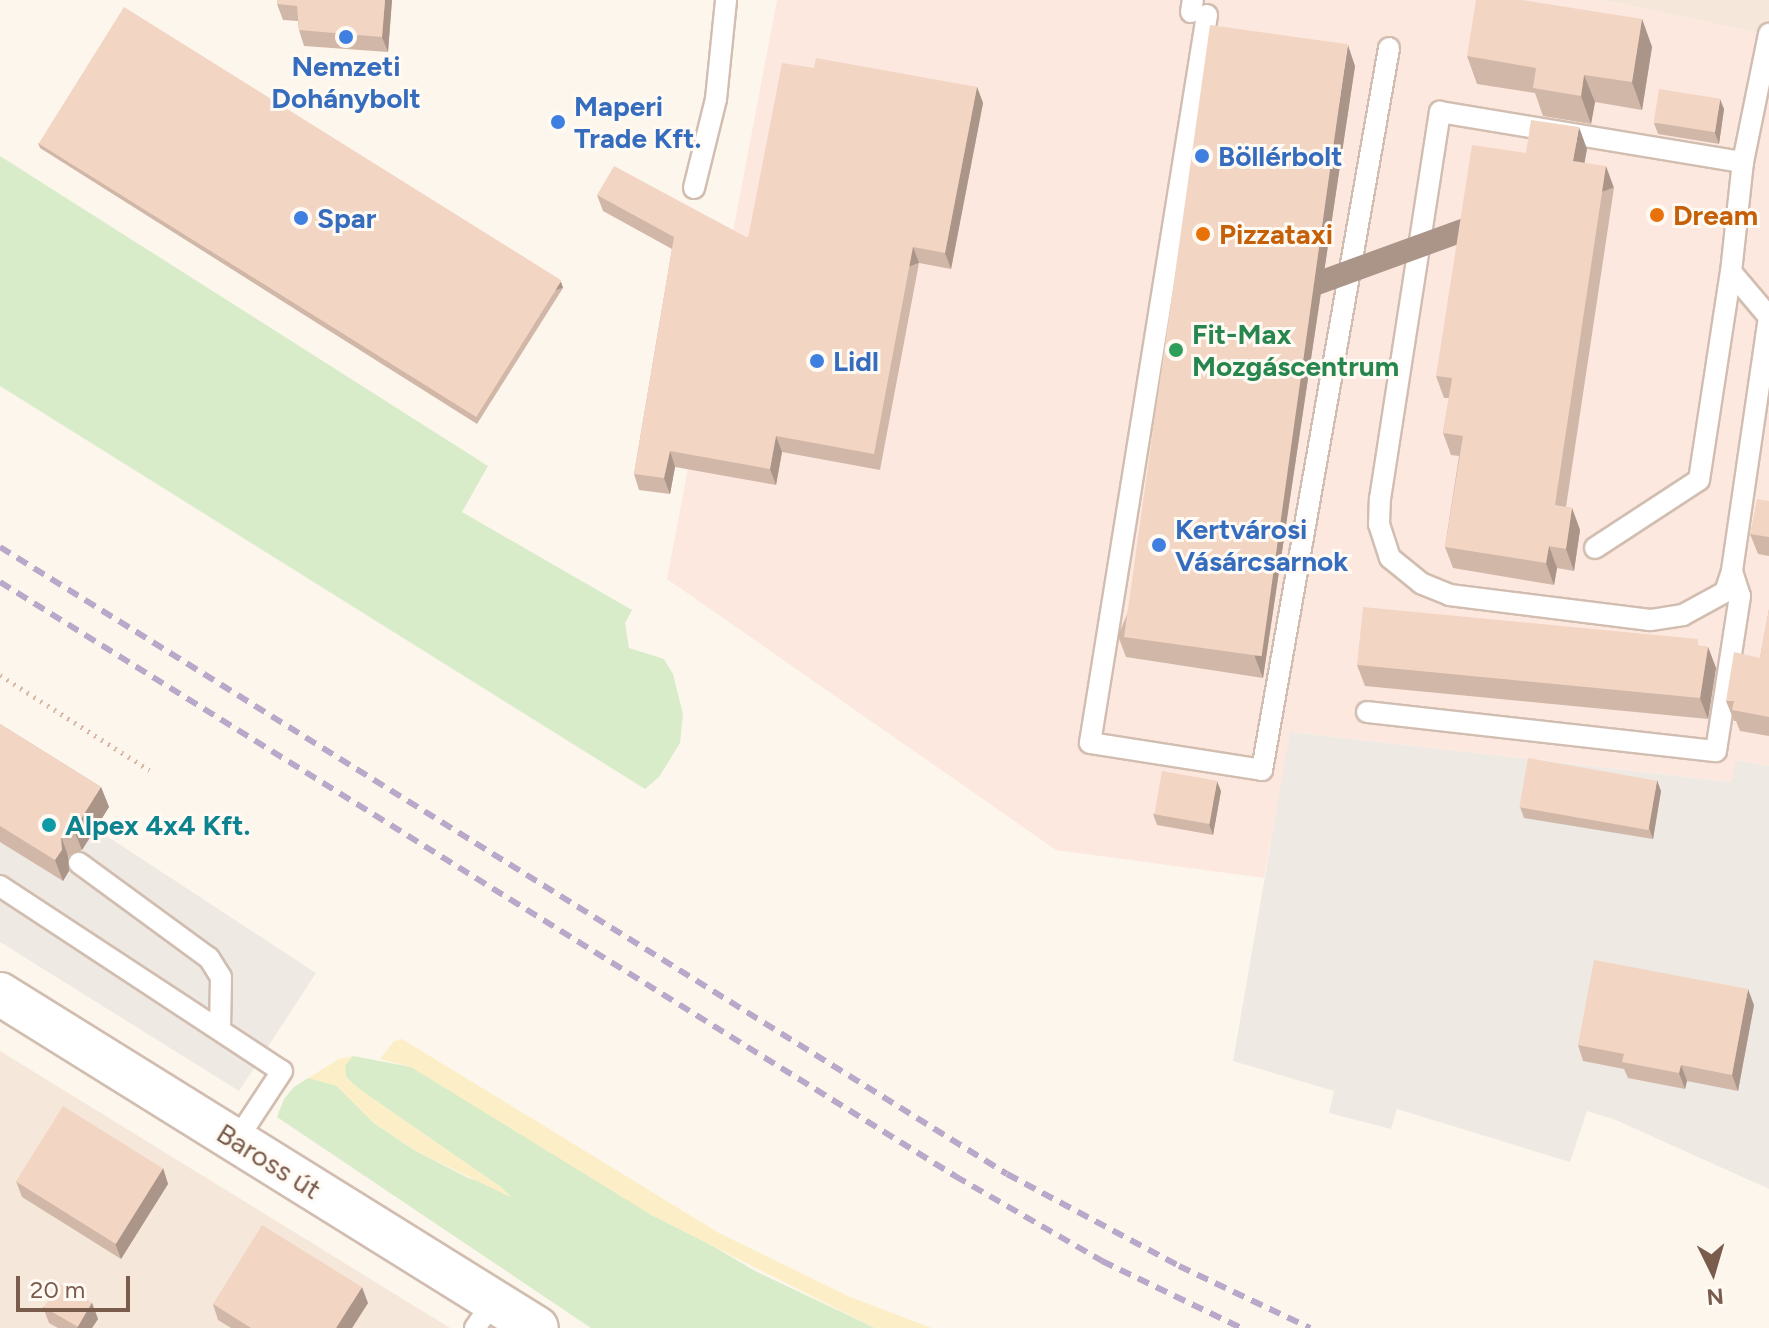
<!DOCTYPE html>
<meta charset="utf-8">
<style>
body{margin:0}
#map{position:relative;width:1769px;height:1328px;overflow:hidden;background:#fdf6ec;font-family:Figtree,sans-serif}
div>[style]{position:absolute}
.residential>*{inset:0;background:#f5e8da}
.commercial>*{inset:0;background:#fde8e0}
.industrial>*{inset:0;background:#efe9e4}
.green>*{inset:0;background:#d8ecc9}
.sand>*{inset:0;background:#fcefc7}
.path>*{height:5px;margin-top:-2.5px;transform-origin:0;background:repeating-linear-gradient(90deg,#d9b8a5 0 2px,transparent 0 8px)}
.roads{filter:drop-shadow(2px 0 #d1beb0) drop-shadow(-2px 0 #d1beb0) drop-shadow(0 2px #d1beb0) drop-shadow(0 -2px #d1beb0)}
.service>*{height:20px;margin:-10px;padding:0 10px;transform-origin:10px;border-radius:10px;background:#fff}
.minor>*{height:42px;margin:-21px;padding:0 21px;transform-origin:21px;border-radius:21px;background:#fff}
.rail>*{height:6px;margin-top:-3px;transform-origin:0;background:repeating-linear-gradient(90deg,#b9a8c9 0 12px,transparent 0 20px)}
.wall>*{inset:0;background:#d1b7a8}
.shaded-wall>*{inset:0;background:#aa9588;transform-origin:0 0}
.building>*{inset:0;background:#f3d5c3;transform-origin:0 0}
.dots>*{width:22px;height:22px;translate:-50% -50%;box-sizing:border-box;border:4px solid #fffaf3;border-radius:50%}
span{translate:-50% -50%;white-space:nowrap;text-align:center;line-height:1.15;-webkit-text-stroke:6px #fffaf3;paint-order:stroke}
.shop-label{font-size:28px;color:#366cbe;font-weight:700}
.left{translate:0 -50%;text-align:left}
.food-label{font-size:28px;color:#c56008;font-weight:700}
.leisure-label{font-size:28px;color:#27864d;font-weight:700}
.culture-label{font-size:28px;color:#0d838f;font-weight:700}
.street-label{font-size:28px;color:#7a5c4d}
.north{position:absolute;left:1673px;top:1232px;width:80px;height:80px;-webkit-text-stroke:6px #fffaf3;paint-order:stroke;rotate:175deg;font-size:22px;font-weight:700;line-height:32px;text-align:center;color:#7a5c4d}
.north::after{content:'';display:block;margin:auto;width:28px;height:36px;background:#7a5c4d;clip-path:polygon(50% 0,100% 100%,50% 72%,0 100%)}
.scale{position:absolute;left:16px;top:1276px;width:114px;height:36px;box-sizing:border-box;border:4px solid #7a5c4d;border-top:0;padding-left:10px;font-size:24px;line-height:28px;white-space:nowrap;color:#7a5c4d;-webkit-text-stroke:6px #fffaf3;paint-order:stroke}
</style>
<div id="map">
<div class="residential">
<i style="clip-path:polygon(1602px 0,1769px 0,1769px 35px)"></i>
<i style="clip-path:polygon(0 1051px,450px 1328px,0 1328px)"></i>
</div>
<div class="commercial">
<i style="clip-path:polygon(777px 0,1602px 0,1769px 35px,1769px 766px,1737px 760px,1732px 782px,1291px 732px,1264px 878px,1056px 850px,667px 579px)"></i>
</div>
<div class="industrial">
<i style="clip-path:polygon(1290px 732px,1731px 782px,1736px 760px,1769px 766px,1769px 1189px,1616px 1120px,1587px 1111px,1570px 1162px,1397px 1109px,1391px 1129px,1329px 1113px,1334px 1091px,1233px 1061px)"></i>
<i style="clip-path:polygon(0 766px,316px 973px,239px 1091px,0 942px)"></i>
</div>
<div class="green">
<i style="clip-path:polygon(0 156px,488px 466px,462px 512px,632px 610px,625px 623px,629px 648px,664px 659px,673px 674px,683px 714px,680px 743px,659px 777px,645px 789px,0 386px)"></i>
<i style="clip-path:polygon(353px 1056px,411px 1067px,755px 1271px,875px 1328px,591px 1328px,277px 1117px,284px 1099px,294px 1087px,308px 1078px,323px 1080px,337px 1086px,374px 1123px,414px 1150px,468px 1178px,502px 1188px,359px 1089px,346px 1077px,345px 1065px)"></i>
</div>
<div class="sand">
<i style="clip-path:polygon(402px 1039px,719px 1233px,850px 1297px,932px 1328px,875px 1328px,653px 1216px,411px 1067px,380px 1059px,394px 1041px)"></i>
<i style="clip-path:polygon(353px 1056px,345px 1065px,346px 1077px,359px 1089px,502px 1188px,512px 1198px,414px 1150px,374px 1123px,337px 1086px,308px 1078px,339px 1059px)"></i>
</div>
<div class="path">
<i style="left:0;top:675px;width:177px;rotate:32.5deg"></i>
</div>
<div class="roads">
<div class="service">
<i style="left:1191px;top:12px;width:12px;rotate:-81deg"></i>
<i style="left:1207px;top:15px;width:737px;rotate:99.13deg"></i>
<i style="left:1090px;top:743px;width:174px;rotate:8.9deg"></i>
<i style="left:1262px;top:770px;width:733px;rotate:-80.02deg"></i>
<i style="left:694px;top:188px;width:92px;rotate:-76.1deg"></i>
<i style="left:716px;top:99px;width:100px;rotate:-84.2deg"></i>
<i style="left:1731px;top:272px;width:59px;rotate:49.8deg"></i>
<i style="left:1769px;top:317px;width:257px;rotate:98.3deg"></i>
<i style="left:1732px;top:571px;width:22px;rotate:108deg"></i>
<i style="left:1725px;top:592px;width:48px;rotate:151.3deg"></i>
<i style="left:1683px;top:615px;width:33px;rotate:171deg"></i>
<i style="left:1650px;top:620px;width:202px;rotate:-172.9deg"></i>
<i style="left:1450px;top:595px;width:31px;rotate:-158deg"></i>
<i style="left:1421px;top:583px;width:40px;rotate:-141deg"></i>
<i style="left:1390px;top:558px;width:36px;rotate:-108deg"></i>
<i style="left:1379px;top:524px;width:25px;rotate:-88deg"></i>
<i style="left:1380px;top:499px;width:392px;rotate:-81.2deg"></i>
<i style="left:1440px;top:112px;width:307px;rotate:9.4deg"></i>
<i style="left:1595px;top:548px;width:124px;rotate:-33.2deg"></i>
<i style="left:1699px;top:480px;width:210px;rotate:-81.3deg"></i>
<i style="left:1731px;top:272px;width:111px;rotate:-83.8deg"></i>
<i style="left:1743px;top:162px;width:131px;rotate:-78.5deg"></i>
<i style="left:1367px;top:712px;width:351px;rotate:6.4deg"></i>
<i style="left:1716px;top:751px;width:157px;rotate:-81.2deg"></i>
<i style="left:1740px;top:596px;width:26px;rotate:-108deg"></i>
<i style="left:79px;top:863px;width:161px;rotate:36.2deg"></i>
<i style="left:209px;top:958px;width:22px;rotate:58deg"></i>
<i style="left:221px;top:977px;width:53px;rotate:91.1deg"></i>
<i style="left:0;top:886px;width:337px;rotate:33.3deg"></i>
<i style="left:282px;top:1071px;width:84px;rotate:123.3deg"></i>
<i style="left:475px;top:1328px;width:33px;rotate:-55deg"></i>
</div>
<div class="minor">
<i style="left:0;top:994px;width:632px;rotate:31.88deg"></i>
</div>
</div>
<div class="rail">
<i style="left:0;top:547px;width:1186px;rotate:31.91deg"></i>
<i style="left:1007px;top:1174px;width:195px;rotate:28.1deg"></i>
<i style="left:1179px;top:1266px;width:145px;rotate:25.3deg"></i>
<i style="left:0;top:582px;width:1125px;rotate:31.88deg"></i>
<i style="left:955px;top:1176px;width:170px;rotate:30deg"></i>
<i style="left:1102px;top:1261px;width:154px;rotate:25.7deg"></i>
</div>
<div class="wall">
<i style="clip-path:polygon(277px 0,392px 0,388px 52px,304px 46px,299px 30px,298px 21px,283px 20px,277px 4px)"></i>
<i style="clip-path:polygon(1642px 19px,1652px 47px,1642px 110px,1595px 102px,1591px 124px,1543px 116px,1535px 93px,1477px 84px,1467px 56px)"></i>
<i style="clip-path:polygon(1355px 66px,1263px 678px,1126px 657px,1118px 636px)"></i>
<i style="clip-path:polygon(814px 68px,977px 87px,983px 103px,951px 269px,919px 263px,880px 470px,782px 452px,776px 485px,675px 467px,670px 494px,639px 490px,634px 474px,672px 249px,603px 211px,597px 195px,748px 238px)"></i>
<i style="clip-path:polygon(1724px 109px,1719px 144px,1658px 134px,1654px 123px)"></i>
<i style="clip-path:polygon(38px 143px,561px 282px,563px 288px,477px 424px,40px 148px)"></i>
<i style="clip-path:polygon(1587px 149px,1584px 162px,1614px 188px,1566px 507px,1572px 508px,1580px 530px,1574px 571px,1557px 568px,1554px 585px,1453px 568px,1445px 547px,1459px 456px,1451px 455px,1443px 433px,1449px 398px,1444px 398px,1436px 376px,1526px 153px)"></i>
<i style="clip-path:polygon(1769px 501px,1769px 556px,1758px 554px,1750px 534px)"></i>
<i style="clip-path:polygon(1769px 609px,1769px 736px,1740px 731px,1736px 721px,1734px 721px,1726px 701px,1760px 658px)"></i>
<i style="clip-path:polygon(1701px 646px,1708px 647px,1716px 668px,1708px 719px,1365px 686px,1357px 665px)"></i>
<i style="clip-path:polygon(0 724px,101px 787px,109px 807px,82px 850px,68px 856px,69px 871px,63px 881px,0 842px)"></i>
<i style="clip-path:polygon(1221px 791px,1213px 835px,1157px 825px,1153px 814px)"></i>
<i style="clip-path:polygon(1661px 791px,1653px 839px,1524px 818px,1520px 807px)"></i>
<i style="clip-path:polygon(1754px 1005px,1738px 1091px,1687px 1081px,1685px 1089px,1628px 1078px,1624px 1069px,1583px 1061px,1578px 1045px)"></i>
<i style="clip-path:polygon(163px 1168px,168px 1184px,121px 1259px,22px 1197px,16px 1181px)"></i>
<i style="clip-path:polygon(92px 1303px,98px 1319px,92px 1328px,58px 1328px,49px 1323px,43px 1307px)"></i>
<i style="clip-path:polygon(368px 1303px,352px 1328px,231px 1328px,218px 1320px,213px 1304px)"></i>
</div>
<div class="shaded-wall">
<i style="clip-path:polygon(385px 0,392px 0,388px 52px,382px 37px)"></i>
<i style="clip-path:polygon(1642px 19px,1652px 47px,1642px 110px,1632px 82px)"></i>
<i style="clip-path:polygon(1348px 45px,1355px 66px,1263px 678px,1255px 657px)"></i>
<i style="clip-path:polygon(1584px 75px,1595px 102px,1591px 124px,1581px 96px)"></i>
<i style="clip-path:polygon(977px 87px,983px 103px,951px 269px,945px 253px)"></i>
<i style="clip-path:polygon(1720px 99px,1724px 109px,1719px 144px,1715px 133px)"></i>
<i style="clip-path:polygon(1579px 127px,1587px 149px,1581px 182px,1573px 161px)"></i>
<i style="left:1606px;top:166px;width:23px;height:343px;rotate:70deg"></i>
<i style="left:913px;top:247px;width:17px;height:211px;rotate:69deg"></i>
<i style="left:561px;top:282px;width:6px;height:161px;rotate:72deg"></i>
<i style="clip-path:polygon(776px 436px,782px 452px,776px 485px,770px 469px)"></i>
<i style="clip-path:polygon(670px 451px,675px 467px,670px 494px,664px 478px)"></i>
<i style="clip-path:polygon(1572px 508px,1580px 530px,1574px 571px,1566px 549px)"></i>
<i style="clip-path:polygon(1549px 546px,1557px 568px,1554px 585px,1546px 563px)"></i>
<i style="clip-path:polygon(1708px 647px,1716px 668px,1708px 719px,1700px 698px)"></i>
<i style="clip-path:polygon(1657px 780px,1661px 791px,1653px 839px,1649px 828px)"></i>
<i style="clip-path:polygon(1217px 781px,1221px 791px,1213px 835px,1209px 824px)"></i>
<i style="clip-path:polygon(101px 787px,109px 807px,82px 850px,74px 830px)"></i>
<i style="clip-path:polygon(61px 836px,68px 856px,69px 871px,63px 881px,55px 860px)"></i>
<i style="clip-path:polygon(1748px 989px,1754px 1005px,1738px 1091px,1732px 1075px)"></i>
<i style="clip-path:polygon(1681px 1065px,1687px 1081px,1685px 1089px,1679px 1073px)"></i>
<i style="clip-path:polygon(163px 1168px,168px 1184px,121px 1259px,115px 1243px)"></i>
<i style="clip-path:polygon(362px 1287px,368px 1303px,352px 1328px,336px 1328px)"></i>
<i style="clip-path:polygon(92px 1303px,98px 1319px,92px 1328px,77px 1328px)"></i>
</div>
<div class="building">
<i style="clip-path:polygon(277px 0,385px 0,382px 37px,299px 30px,297px 6px,277px 4px)"></i>
<i style="clip-path:polygon(1476px 0,1522px 0,1642px 19px,1632px 82px,1584px 75px,1581px 96px,1533px 88px,1536px 68px,1467px 56px)"></i>
<i style="left:124px;top:7px;width:516px;height:161px;rotate:32deg"></i>
<i style="left:1210px;top:25px;width:139px;height:618px;rotate:8deg"></i>
<i style="clip-path:polygon(816px 58px,977px 87px,945px 253px,913px 247px,874px 454px,776px 436px,770px 469px,670px 451px,664px 478px,634px 474px,674px 237px,597px 195px,614px 166px,748px 238px,782px 63px,814px 68px)"></i>
<i style="left:1659px;top:89px;width:62px;height:34px;rotate:9deg"></i>
<i style="clip-path:polygon(1531px 120px,1579px 127px,1573px 161px,1606px 166px,1555px 505px,1572px 508px,1566px 549px,1549px 546px,1546px 563px,1445px 547px,1463px 436px,1443px 433px,1452px 378px,1436px 376px,1472px 145px,1526px 153px)"></i>
<i style="clip-path:polygon(1757px 499px,1769px 501px,1769px 537px,1750px 534px)"></i>
<i style="clip-path:polygon(1363px 607px,1698px 639px,1698px 645px,1708px 647px,1700px 698px,1357px 665px)"></i>
<i style="clip-path:polygon(1769px 609px,1769px 717px,1732px 710px,1734px 701px,1726px 701px,1734px 652px,1760px 658px)"></i>
<i style="clip-path:polygon(0 724px,101px 787px,74px 830px,61px 836px,62px 850px,55px 860px,0 826px)"></i>
<i style="left:1528px;top:758px;width:131px;height:50px;rotate:10deg"></i>
<i style="left:1162px;top:771px;width:56px;height:44px;rotate:10deg"></i>
<i style="clip-path:polygon(1594px 960px,1748px 989px,1732px 1075px,1681px 1065px,1679px 1073px,1622px 1062px,1624px 1054px,1578px 1045px)"></i>
<i style="left:63px;top:1106px;width:118px;height:89px;rotate:32deg"></i>
<i style="clip-path:polygon(262px 1225px,362px 1287px,336px 1328px,251px 1328px,213px 1304px)"></i>
<i style="left:58px;top:1283px;width:39px;height:28px;rotate:30deg"></i>
</div>
<div class="dots">
<i style="left:346px;top:37px;background:#3f7fe0"></i>
<i style="left:558px;top:122px;background:#3f7fe0"></i>
<i style="left:1202px;top:156px;background:#3f7fe0"></i>
<i style="left:1657px;top:215px;background:#e8710a"></i>
<i style="left:301px;top:218px;background:#3f7fe0"></i>
<i style="left:1203px;top:234px;background:#e8710a"></i>
<i style="left:1176px;top:350px;background:#2e9e5b"></i>
<i style="left:817px;top:361px;background:#3f7fe0"></i>
<i style="left:1159px;top:545px;background:#3f7fe0"></i>
<i style="left:49px;top:825px;background:#0f9aa8"></i>
</div>
<div class="shop-label">
<span style="left:346px;top:82px">Nemzeti<br>Dohánybolt</span>
<span class="left" style="left:574px;top:122px">Maperi<br>Trade Kft.</span>
<span class="left" style="left:1218px;top:156px">Böllérbolt</span>
<span class="left" style="left:317px;top:218px">Spar</span>
<span class="left" style="left:833px;top:361px">Lidl</span>
<span class="left" style="left:1175px;top:545px">Kertvárosi<br>Vásárcsarnok</span>
</div>
<div class="food-label">
<span class="left" style="left:1673px;top:215px">Dream</span>
<span class="left" style="left:1219px;top:234px">Pizzataxi</span>
</div>
<div class="leisure-label">
<span class="left" style="left:1192px;top:350px">Fit-Max<br>Mozgáscentrum</span>
</div>
<div class="culture-label">
<span class="left" style="left:65px;top:825px">Alpex 4x4 Kft.</span>
</div>
<div class="street-label">
<span style="left:269px;top:1161px;rotate:32deg">Baross út</span>
</div>
<div class="north">N</div>
<div class="scale">20 m</div>
</div>
